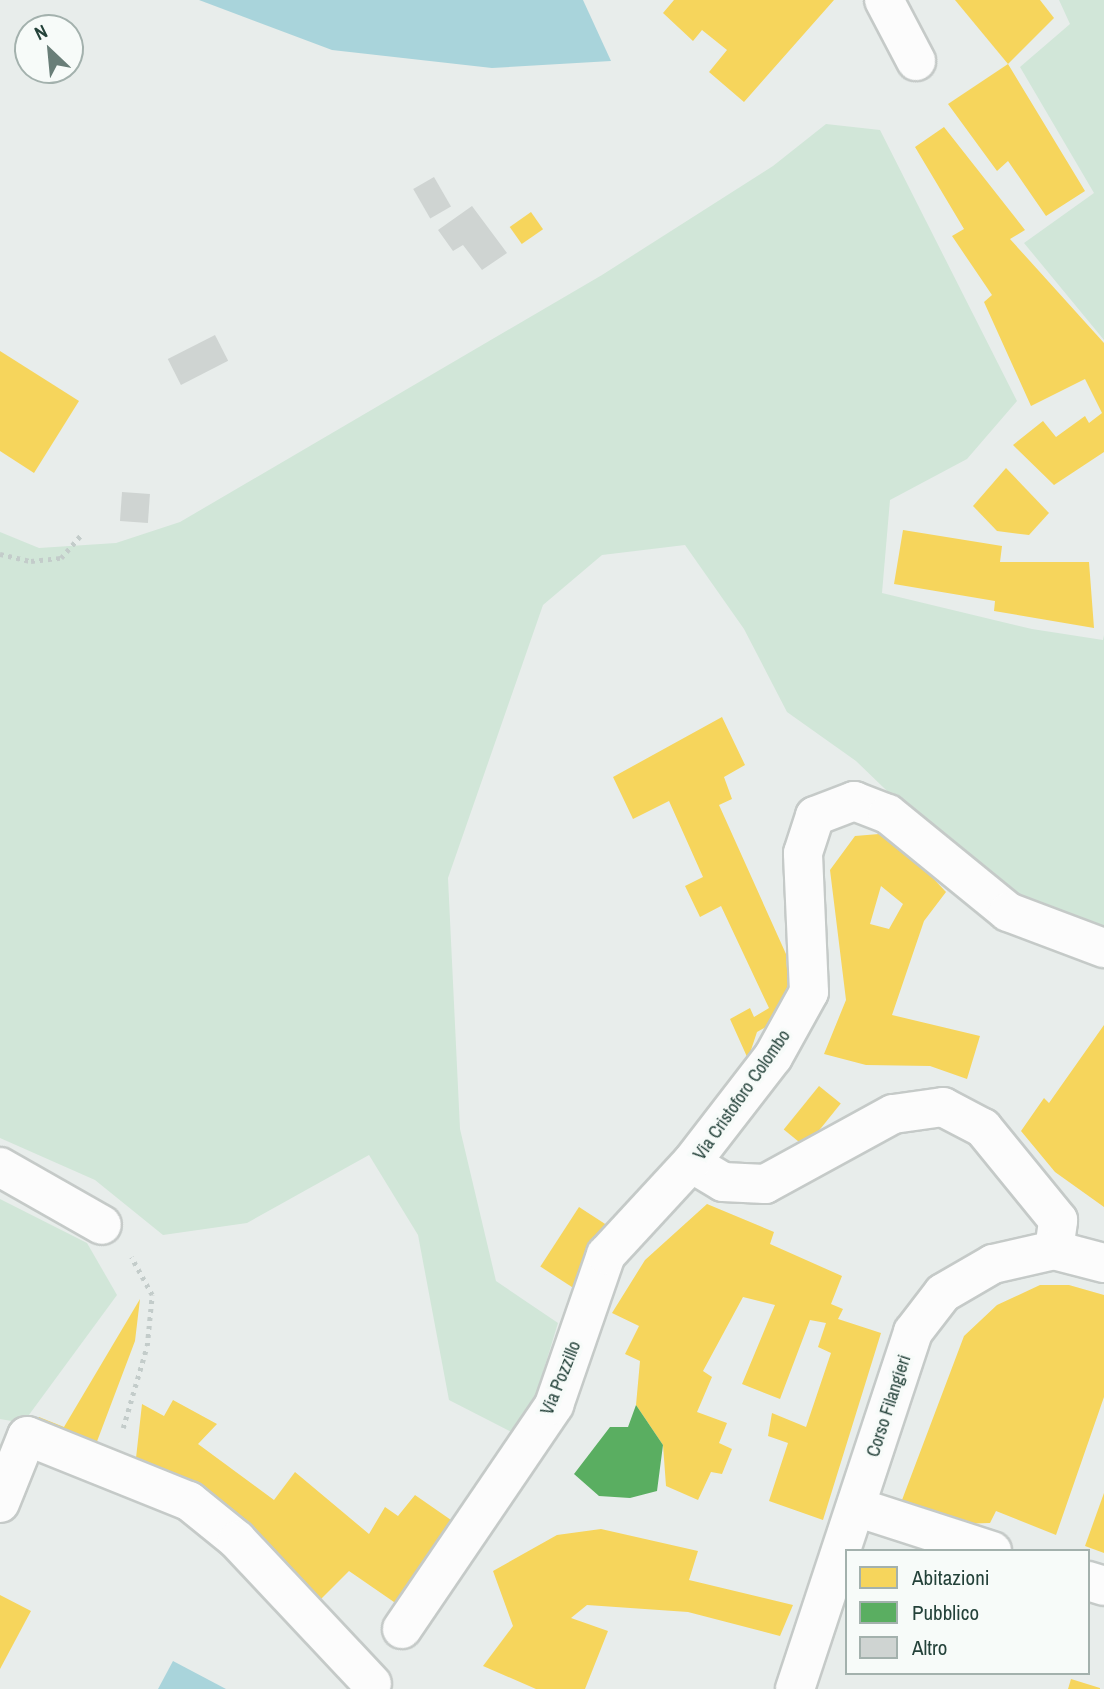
<!DOCTYPE html>
<style>
body{margin:0}
#map{position:relative;width:1104px;height:1689px;overflow:hidden;background:#e8edeb;font-family:"Archivo Narrow",sans-serif}
div>[style]{position:absolute}
.green>*{inset:0;background:#d1e6d8}
.water>*{inset:0;background:#a9d4db}
.homes>*{inset:0;background:#f6d55c;transform-origin:0 0}
.public>*{inset:0;background:#5aae61}
.building>*{inset:0;background:#cfd4d2;transform-origin:0 0}
.path>*{height:4.5px;margin-top:-2.25px;transform-origin:0;background:repeating-linear-gradient(90deg,#c3ccca 0 3.5px,transparent 0 8.5px)}
.roads{filter:drop-shadow(2px 0 #c5cac8) drop-shadow(-2px 0 #c5cac8) drop-shadow(0 2px #c5cac8) drop-shadow(0 -2px #c5cac8)}
.street>*{height:38px;margin:-19px;padding:0 19px;transform-origin:19px;border-radius:19px;background:#fcfcfc}
.secondary>*{height:38px;margin:-19px;padding:0 19px;transform-origin:19px;border-radius:19px;background:#fcfcfc}
span{translate:-50% -50%;white-space:nowrap;text-align:center;line-height:1.15;-webkit-text-stroke:7px #f7fbf9;paint-order:stroke}
.street-label{font-size:18px;color:#24423a}
.legend{position:absolute;left:845px;top:1549px;width:245px;height:126px;box-sizing:border-box;background:#f7fbf9;border:2px solid #a3b1ad;margin:0;padding:9px 12px;list-style:none;font-size:21px;color:#24423a}
.legend li{display:flex;align-items:center;gap:14px;height:35px}
.legend b{width:35px;border:2px solid #a3b1ad}
.north{position:absolute;left:14px;top:14px;width:70px;height:70px;box-sizing:border-box;background:#f7fbf9;border:2px solid #a3b1ad;border-radius:50%;rotate:334deg;font-size:19px;font-weight:700;line-height:28px;text-align:center;color:#24423a}
.north::after{content:'';display:block;margin:auto;width:24px;height:32px;background:#697e78;clip-path:polygon(50% 0,100% 100%,50% 72%,0 100%)}
</style>
<div id="map">
<div class="green">
<i style="clip-path:polygon(1059px 0,1104px 0,1104px 340px,1024px 243px,1094px 193px,1020px 67px,1070px 24px)"></i>
<i style="clip-path:polygon(826px 124px,880px 130px,1017px 401px,967px 459px,890px 500px,882px 593px,1032px 629px,1103px 640px,1104px 635px,1104px 933px,1036px 907px,967px 868px,856px 761px,787px 712px,744px 629px,685px 545px,602px 555px,543px 605px,448px 878px,460px 1129px,496px 1281px,558px 1323px,523px 1438px,449px 1400px,418px 1235px,369px 1155px,247px 1223px,163px 1235px,95px 1180px,0 1138px,0 532px,39px 548px,116px 543px,180px 522px,602px 275px,773px 166px)"></i>
<i style="clip-path:polygon(0 1199px,87px 1243px,117px 1295px,23px 1423px,0 1419px)"></i>
</div>
<div class="water">
<i style="clip-path:polygon(199px 0,583px 0,611px 61px,492px 68px,332px 50px)"></i>
<i style="clip-path:polygon(173px 1661px,226px 1689px,158px 1689px)"></i>
</div>
<div class="homes">
<i style="clip-path:polygon(674px 0,834px 0,744px 102px,709px 72px,727px 50px,702px 30px,693px 41px,663px 13px)"></i>
<i style="clip-path:polygon(955px 0,1040px 0,1054px 18px,1008px 64px)"></i>
<i style="clip-path:polygon(1008px 64px,1085px 191px,1046px 216px,1008px 161px,997px 171px,948px 104px)"></i>
<i style="clip-path:polygon(944px 127px,1025px 230px,1010px 239px,1104px 343px,1104px 452px,1054px 485px,1013px 445px,1043px 421px,1056px 437px,1085px 416px,1089px 423px,1102px 413px,1085px 379px,1031px 406px,984px 302px,992px 295px,952px 236px,964px 229px,915px 147px)"></i>
<i style="left:531px;top:212px;width:21px;height:26px;rotate:55deg"></i>
<i style="clip-path:polygon(0 351px,79px 401px,34px 473px,0 451px)"></i>
<i style="clip-path:polygon(1006px 468px,1049px 513px,1029px 535px,997px 531px,973px 506px)"></i>
<i style="clip-path:polygon(903px 530px,1002px 546px,1000px 562px,1089px 562px,1094px 628px,994px 611px,995px 601px,894px 584px)"></i>
<i style="clip-path:polygon(722px 717px,745px 765px,724px 777px,732px 799px,719px 805px,786px 954px,788px 984px,778px 1020px,757px 1032px,748px 1059px,730px 1019px,750px 1008px,754px 1017px,769px 1008px,721px 906px,700px 917px,685px 886px,703px 877px,669px 801px,633px 819px,613px 777px)"></i>
<i style="clip-path:polygon(evenodd,879px 834px,900px 843px,946px 892px,924px 921px,892px 1015px,980px 1036px,967px 1079px,930px 1066px,866px 1065px,824px 1054px,846px 1000px,830px 870px,855px 836px,879px 834px,881px 886px,903px 904px,889px 929px,870px 924px,881px 886px)"></i>
<i style="clip-path:polygon(1104px 1025px,1104px 1207px,1055px 1172px,1021px 1131px,1044px 1098px,1049px 1103px)"></i>
<i style="left:819px;top:1086px;width:28px;height:56px;rotate:39deg"></i>
<i style="clip-path:polygon(707px 1204px,774px 1232px,770px 1244px,842px 1276px,831px 1304px,843px 1309px,838px 1319px,881px 1333px,823px 1520px,769px 1501px,788px 1443px,768px 1436px,772px 1413px,806px 1427px,831px 1353px,818px 1347px,826px 1323px,810px 1320px,780px 1399px,742px 1384px,775px 1305px,743px 1297px,703px 1371px,712px 1377px,697px 1412px,727px 1423px,719px 1443px,732px 1449px,722px 1474px,711px 1472px,698px 1500px,666px 1486px,663px 1445px,636px 1405px,640px 1361px,625px 1354px,639px 1326px,612px 1313px,645px 1260px)"></i>
<i style="left:579px;top:1207px;width:45px;height:71px;rotate:33deg"></i>
<i style="clip-path:polygon(1040px 1285px,1069px 1285px,1104px 1295px,1104px 1397px,1056px 1535px,996px 1511px,990px 1523px,958px 1524px,902px 1500px,964px 1336px,997px 1305px)"></i>
<i style="clip-path:polygon(140px 1299px,135px 1341px,93px 1452px,33px 1426px,39px 1417px,64px 1427px)"></i>
<i style="clip-path:polygon(173px 1400px,217px 1424px,198px 1444px,274px 1500px,295px 1472px,369px 1534px,385px 1507px,398px 1516px,415px 1495px,464px 1529px,407px 1611px,349px 1571px,314px 1606px,135px 1467px,142px 1404px,164px 1416px)"></i>
<i style="clip-path:polygon(1104px 1493px,1104px 1553px,1085px 1546px)"></i>
<i style="clip-path:polygon(601px 1529px,698px 1551px,689px 1580px,793px 1605px,780px 1636px,688px 1612px,587px 1605px,571px 1618px,608px 1631px,585px 1689px,536px 1689px,483px 1666px,513px 1626px,493px 1571px,557px 1535px)"></i>
<i style="clip-path:polygon(0 1595px,31px 1611px,0 1669px)"></i>
<i style="clip-path:polygon(1071px 1679px,1100px 1688px,1100px 1689px,1068px 1689px)"></i>
</div>
<div class="public">
<i style="clip-path:polygon(636px 1405px,663px 1445px,657px 1491px,630px 1498px,599px 1496px,574px 1474px,610px 1427px,628px 1427px)"></i>
</div>
<div class="building">
<i style="left:434px;top:177px;width:34px;height:24px;rotate:60deg"></i>
<i style="clip-path:polygon(472px 206px,507px 253px,482px 270px,463px 245px,453px 251px,438px 230px)"></i>
<i style="left:215px;top:335px;width:29px;height:53px;rotate:63deg"></i>
<i style="left:122px;top:492px;width:28px;height:29px;rotate:4deg"></i>
</div>
<div class="path">
<i style="left:0;top:554px;width:32px;rotate:13deg"></i>
<i style="left:31px;top:561px;width:30px;rotate:-6deg"></i>
<i style="left:61px;top:558px;width:32px;rotate:-49deg"></i>
<i style="left:123px;top:1428px;width:85px;rotate:-73.7deg"></i>
<i style="left:147px;top:1346px;width:51px;rotate:-84.4deg"></i>
<i style="left:152px;top:1295px;width:43px;rotate:-118.9deg"></i>
</div>
<div class="roads">
<div class="street">
<i style="left:884px;top:0;width:69px;rotate:62.3deg"></i>
<i style="left:0;top:1167px;width:117px;rotate:29.6deg"></i>
<i style="left:1054px;top:1250px;width:30px;rotate:-82deg"></i>
<i style="left:1058px;top:1220px;width:119px;rotate:-129.2deg"></i>
<i style="left:983px;top:1128px;width:45px;rotate:-152.3deg"></i>
<i style="left:943px;top:1107px;width:50px;rotate:172deg"></i>
<i style="left:893px;top:1114px;width:146px;rotate:151.3deg"></i>
<i style="left:765px;top:1184px;width:42px;rotate:-177.3deg"></i>
<i style="left:723px;top:1182px;width:37px;rotate:-149deg"></i>
<i style="left:691px;top:1163px;width:134px;rotate:-52.3deg"></i>
<i style="left:773px;top:1057px;width:74px;rotate:-61deg"></i>
<i style="left:809px;top:992px;width:139px;rotate:-92.5deg"></i>
<i style="left:803px;top:853px;width:39px;rotate:-72deg"></i>
<i style="left:815px;top:816px;width:42px;rotate:-21deg"></i>
<i style="left:854px;top:801px;width:36px;rotate:21deg"></i>
<i style="left:888px;top:814px;width:155px;rotate:39.2deg"></i>
<i style="left:1008px;top:912px;width:103px;rotate:20.6deg"></i>
<i style="left:0;top:1503px;width:72px;rotate:-68.1deg"></i>
<i style="left:27px;top:1436px;width:175px;rotate:21.9deg"></i>
<i style="left:189px;top:1501px;width:62px;rotate:39.1deg"></i>
<i style="left:237px;top:1540px;width:197px;rotate:46.8deg"></i>
<i style="left:856px;top:1507px;width:143px;rotate:17.9deg"></i>
<i style="left:1088px;top:1581px;width:17px;rotate:17deg"></i>
<i style="left:402px;top:1629px;width:271px;rotate:-55.8deg"></i>
<i style="left:554px;top:1405px;width:159px;rotate:-70.9deg"></i>
<i style="left:606px;top:1255px;width:125px;rotate:-47.3deg"></i>
</div>
<div class="secondary">
<i style="left:795px;top:1689px;width:376px;rotate:-71.7deg"></i>
<i style="left:913px;top:1332px;width:49px;rotate:-52.4deg"></i>
<i style="left:943px;top:1293px;width:58px;rotate:-30.1deg"></i>
<i style="left:993px;top:1264px;width:63px;rotate:-12.9deg"></i>
<i style="left:1054px;top:1250px;width:52px;rotate:14.6deg"></i>
</div>
</div>
<div class="street-label">
<span style="left:742px;top:1095px;rotate:-55deg">Via Cristoforo Colombo</span>
<span style="left:561px;top:1378px;rotate:-68deg">Via Pozzillo</span>
<span style="left:889px;top:1406px;rotate:-72deg">Corso Filangieri</span>
</div>
<ul class="legend">
<li><b style="height:19px;background:#f6d55c"></b>Abitazioni</li>
<li><b style="height:19px;background:#5aae61"></b>Pubblico</li>
<li><b style="height:19px;background:#cfd4d2"></b>Altro</li>
</ul>
<div class="north">N</div>
</div>
